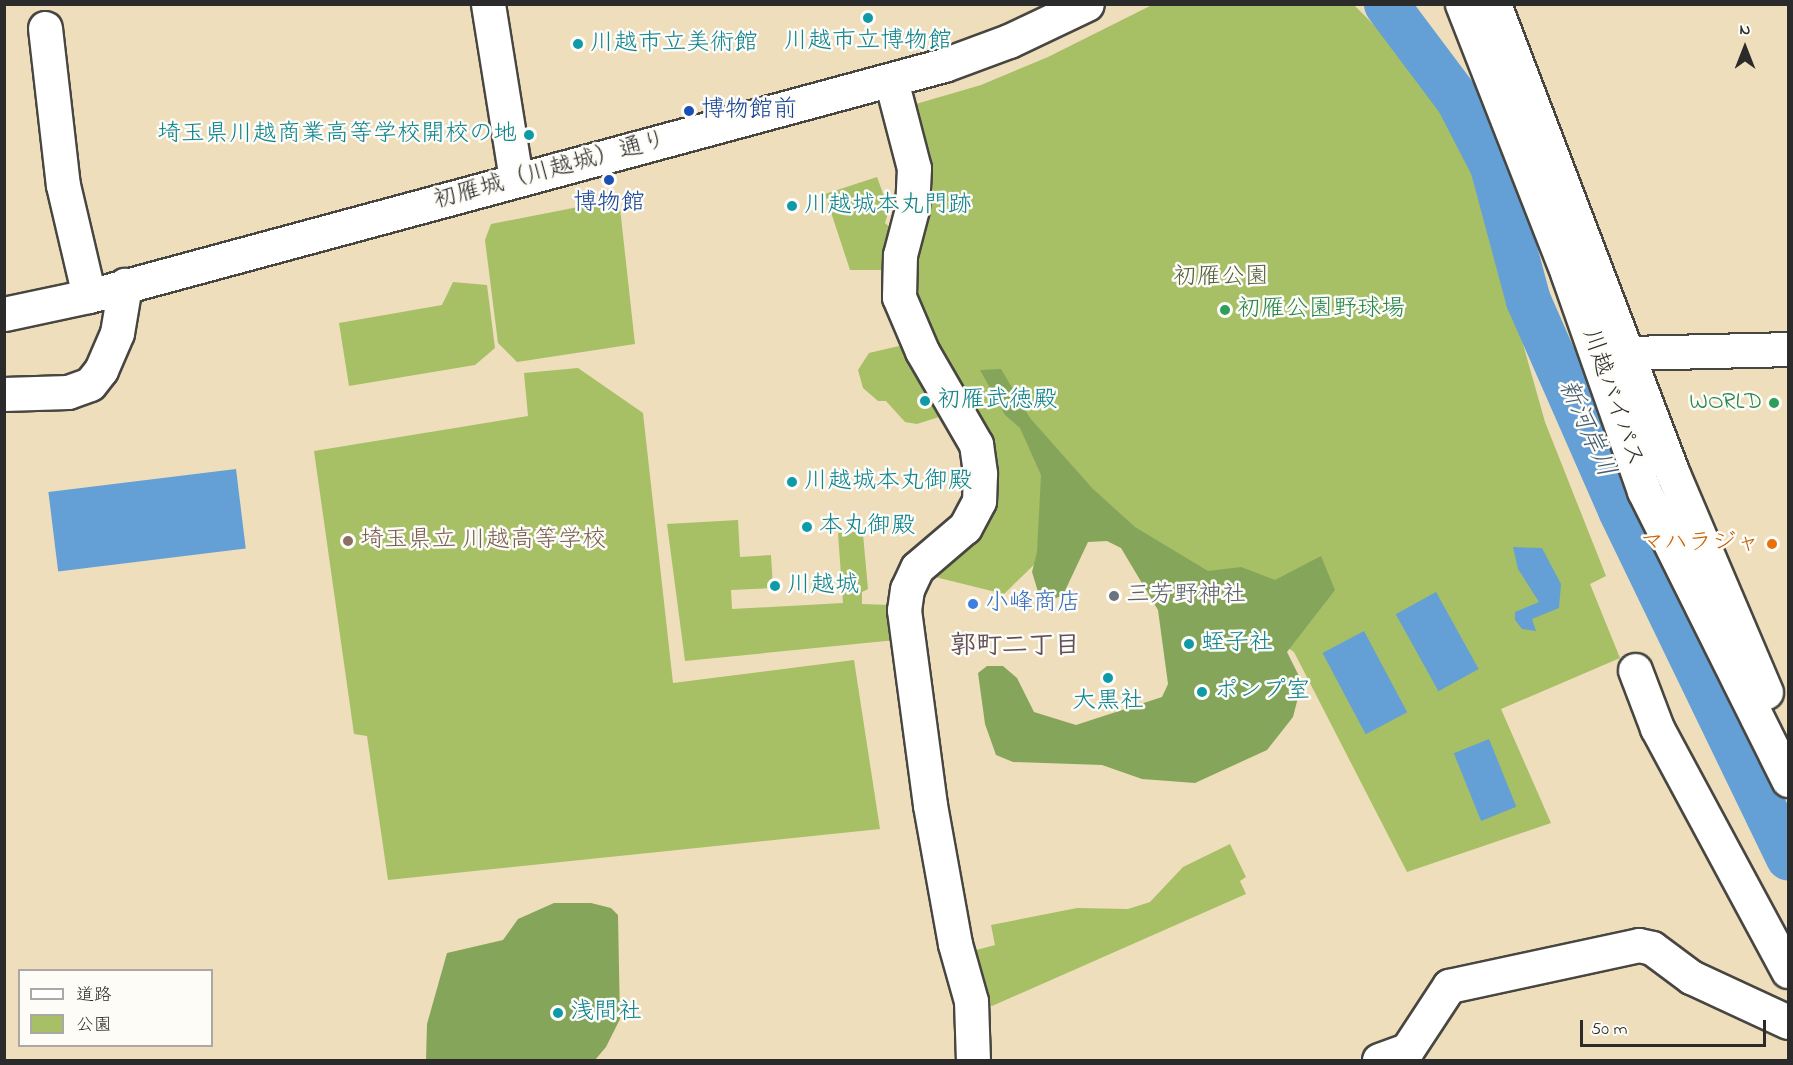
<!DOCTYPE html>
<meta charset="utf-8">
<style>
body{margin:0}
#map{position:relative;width:1793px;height:1065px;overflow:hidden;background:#eedebc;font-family:"Indie Flower","Klee One",sans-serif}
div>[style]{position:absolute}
.green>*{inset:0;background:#a7bf65}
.forest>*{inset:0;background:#85a65a}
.water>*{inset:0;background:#64a0d5;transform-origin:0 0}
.river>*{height:45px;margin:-22.5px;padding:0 22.5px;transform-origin:22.5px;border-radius:22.5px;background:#64a0d5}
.roads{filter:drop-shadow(2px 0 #484641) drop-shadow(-2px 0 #484641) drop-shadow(0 2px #484641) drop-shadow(0 -2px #484641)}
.minor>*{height:33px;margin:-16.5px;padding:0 16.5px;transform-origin:16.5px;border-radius:16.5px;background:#fff}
.highway>*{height:33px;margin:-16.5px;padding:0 16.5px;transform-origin:16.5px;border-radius:16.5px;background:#fff}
.dots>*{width:16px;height:16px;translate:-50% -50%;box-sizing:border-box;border:3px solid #fdfcf7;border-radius:50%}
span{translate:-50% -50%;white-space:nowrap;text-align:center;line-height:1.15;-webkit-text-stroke:5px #fdfcf7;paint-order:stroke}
.culture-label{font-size:24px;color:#0d838f}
.left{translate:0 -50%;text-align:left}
.right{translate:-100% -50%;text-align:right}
.transit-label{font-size:24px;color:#164399}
.street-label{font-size:24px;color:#2b2b2b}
.park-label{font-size:24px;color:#565f3f}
.leisure-label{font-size:24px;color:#27864d}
.education-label{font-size:24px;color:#785e54}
.food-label{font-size:24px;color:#c56008}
.worship-label{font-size:24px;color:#5b616d}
.shop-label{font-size:24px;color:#366cbe}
.water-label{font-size:26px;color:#425a6f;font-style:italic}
.neighbourhood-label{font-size:26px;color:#625058;font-weight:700}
.frame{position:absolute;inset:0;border:6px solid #2b2b2b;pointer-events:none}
.legend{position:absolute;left:18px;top:969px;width:195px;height:78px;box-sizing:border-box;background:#fdfcf7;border:2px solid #a9a8a5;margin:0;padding:8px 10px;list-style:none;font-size:18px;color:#2b2b2b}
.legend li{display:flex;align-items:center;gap:12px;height:30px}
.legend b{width:30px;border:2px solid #a9a8a5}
.north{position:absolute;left:1715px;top:18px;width:60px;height:60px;-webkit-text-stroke:4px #fdfcf7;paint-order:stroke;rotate:0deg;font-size:16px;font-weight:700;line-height:24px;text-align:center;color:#2b2b2b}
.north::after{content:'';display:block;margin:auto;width:21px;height:27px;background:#2b2b2b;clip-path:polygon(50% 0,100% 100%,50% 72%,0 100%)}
.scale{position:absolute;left:1580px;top:1020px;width:186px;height:27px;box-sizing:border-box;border:3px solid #2b2b2b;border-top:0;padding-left:8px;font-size:18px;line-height:21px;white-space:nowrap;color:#2b2b2b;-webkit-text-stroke:4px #fdfcf7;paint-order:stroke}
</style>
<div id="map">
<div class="green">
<i style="clip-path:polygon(1152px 5px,1354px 5px,1396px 47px,1461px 131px,1488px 196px,1492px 234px,1545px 422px,1606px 576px,1590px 584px,1620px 658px,1501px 709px,1551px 823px,1407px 872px,1294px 652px,1115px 530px,1044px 555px,1004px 594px,927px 575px,990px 492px,916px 308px,909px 106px,981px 85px,1048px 57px)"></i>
<i style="clip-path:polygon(877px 177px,889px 210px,885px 223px,894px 231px,885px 275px,881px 270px,850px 270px,825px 194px)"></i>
<i style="clip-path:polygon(619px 199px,635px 344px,517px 362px,498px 343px,485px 240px,491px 224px)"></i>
<i style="clip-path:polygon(453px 282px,487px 285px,495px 348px,475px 365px,349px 386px,339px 323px,442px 305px)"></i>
<i style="clip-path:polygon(899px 346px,908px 357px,942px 416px,917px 424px,905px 422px,886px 401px,878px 401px,863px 388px,858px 370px,869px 353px)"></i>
<i style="clip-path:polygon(578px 368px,643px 413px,673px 683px,854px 660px,880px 829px,388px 880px,367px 736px,354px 734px,314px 451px,528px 416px,524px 373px)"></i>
<i style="clip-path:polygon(738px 520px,740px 557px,771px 555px,773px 588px,731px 590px,732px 609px,843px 603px,838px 533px,856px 532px,863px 534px,868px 589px,862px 592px,862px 604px,890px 605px,896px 640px,685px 661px,667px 524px)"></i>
<i style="clip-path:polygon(1230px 844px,1246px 877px,1240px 881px,1246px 894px,992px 1006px,982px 1002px,969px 952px,995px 945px,991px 925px,1077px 908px,1128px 909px,1150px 902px,1183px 867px)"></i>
</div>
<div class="forest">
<i style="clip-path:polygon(1001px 369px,1030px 418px,1092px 488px,1135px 527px,1208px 571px,1241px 567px,1275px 580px,1321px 556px,1335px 590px,1287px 652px,1302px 682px,1293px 717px,1267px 750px,1195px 783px,1142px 779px,1102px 765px,1013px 762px,996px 755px,985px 724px,978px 673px,987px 666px,1003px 666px,1017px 678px,1034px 712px,1076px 725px,1162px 697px,1168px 684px,1158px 610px,1121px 548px,1107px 541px,1088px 542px,1063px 595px,1047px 602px,1039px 595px,1032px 572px,1037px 552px,1041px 475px,1020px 428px,1005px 415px,980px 370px)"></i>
<i style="clip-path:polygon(554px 903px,591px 903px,611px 908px,618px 915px,620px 1019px,606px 1047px,595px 1060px,426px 1060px,427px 1024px,447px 953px,503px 940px,518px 919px)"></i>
</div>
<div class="water">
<i style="left:236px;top:469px;width:80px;height:189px;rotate:83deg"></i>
<i style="clip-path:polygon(1513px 547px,1542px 548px,1561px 584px,1559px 608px,1532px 619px,1536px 631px,1522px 629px,1515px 620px,1515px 612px,1539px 602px,1518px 569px)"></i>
<i style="left:1436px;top:592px;width:88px;height:46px;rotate:61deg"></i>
<i style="left:1364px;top:631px;width:92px;height:47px;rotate:62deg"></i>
<i style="left:1489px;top:739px;width:73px;height:38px;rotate:68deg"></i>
</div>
<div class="river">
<i style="left:1386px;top:4px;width:120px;rotate:53.1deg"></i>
<i style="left:1458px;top:100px;width:74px;rotate:62.7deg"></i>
<i style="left:1492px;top:166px;width:139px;rotate:75deg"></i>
<i style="left:1528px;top:300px;width:229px;rotate:66.3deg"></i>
<i style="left:1620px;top:510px;width:386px;rotate:64.2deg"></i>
</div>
<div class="roads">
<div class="minor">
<i style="left:488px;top:4px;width:177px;rotate:80.9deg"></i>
<i style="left:45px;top:28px;width:158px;rotate:83.5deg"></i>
<i style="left:63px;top:185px;width:114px;rotate:76.8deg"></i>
<i style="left:891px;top:80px;width:91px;rotate:75.4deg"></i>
<i style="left:914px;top:168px;width:41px;rotate:92.8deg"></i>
<i style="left:912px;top:209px;width:48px;rotate:104.6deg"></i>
<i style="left:900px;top:255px;width:42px;rotate:91.4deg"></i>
<i style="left:899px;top:297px;width:59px;rotate:66.9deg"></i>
<i style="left:922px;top:351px;width:108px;rotate:59.9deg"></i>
<i style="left:976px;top:444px;width:30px;rotate:82deg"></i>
<i style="left:980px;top:474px;width:27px;rotate:92deg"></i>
<i style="left:979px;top:501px;width:30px;rotate:118deg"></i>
<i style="left:965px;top:527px;width:63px;rotate:139.5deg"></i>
<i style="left:917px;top:568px;width:23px;rotate:115deg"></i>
<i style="left:907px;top:589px;width:21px;rotate:98deg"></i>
<i style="left:904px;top:610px;width:197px;rotate:82.4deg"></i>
<i style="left:930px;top:805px;width:141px;rotate:79.8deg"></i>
<i style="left:955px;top:944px;width:59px;rotate:74.3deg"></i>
<i style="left:971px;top:1001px;width:59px;rotate:88.1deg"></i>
<i style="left:4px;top:314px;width:87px;rotate:-12deg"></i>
<i style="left:89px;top:296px;width:886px;rotate:-15.12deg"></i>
<i style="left:944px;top:65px;width:69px;rotate:-20.3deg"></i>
<i style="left:1009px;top:41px;width:86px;rotate:-25.4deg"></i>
<i style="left:1628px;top:353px;width:160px;rotate:-1.4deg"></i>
<i style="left:4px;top:394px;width:64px;rotate:-1.8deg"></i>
<i style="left:68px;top:392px;width:23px;rotate:-20deg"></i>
<i style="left:90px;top:384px;width:18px;rotate:-52deg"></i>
<i style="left:101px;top:370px;width:40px;rotate:-66.6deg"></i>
<i style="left:117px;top:333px;width:49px;rotate:-80.5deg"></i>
<i style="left:1635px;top:670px;width:62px;rotate:69.2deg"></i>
<i style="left:1657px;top:728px;width:276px;rotate:61.7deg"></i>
<i style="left:1379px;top:1060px;width:30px;rotate:-20deg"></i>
<i style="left:1407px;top:1050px;width:77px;rotate:-56.7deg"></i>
<i style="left:1449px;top:986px;width:194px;rotate:-12.2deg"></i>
<i style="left:1639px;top:945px;width:13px;rotate:13deg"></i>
<i style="left:1652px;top:948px;width:49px;rotate:36.6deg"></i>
<i style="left:1691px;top:977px;width:107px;rotate:24.9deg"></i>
</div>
<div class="highway">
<i style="left:1462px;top:4px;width:291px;rotate:68.6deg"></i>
<i style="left:1568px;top:275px;width:229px;rotate:70.6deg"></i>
<i style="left:1644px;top:491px;width:323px;rotate:63.5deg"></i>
<i style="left:1494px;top:4px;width:503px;rotate:69.15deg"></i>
<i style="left:1673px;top:474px;width:237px;rotate:66.9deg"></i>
</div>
</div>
<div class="dots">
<i style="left:868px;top:18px;background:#0f9aa8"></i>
<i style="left:578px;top:44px;background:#0f9aa8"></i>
<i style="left:689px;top:111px;background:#1a4fb4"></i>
<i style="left:529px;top:135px;background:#0f9aa8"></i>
<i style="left:609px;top:180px;background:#1a4fb4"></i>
<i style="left:792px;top:206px;background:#0f9aa8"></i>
<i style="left:1225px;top:310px;background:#2e9e5b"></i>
<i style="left:925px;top:401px;background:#0f9aa8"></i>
<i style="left:1774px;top:403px;background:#2e9e5b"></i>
<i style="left:792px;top:482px;background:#0f9aa8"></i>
<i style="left:807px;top:527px;background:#0f9aa8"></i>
<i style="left:348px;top:541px;background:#8d6e63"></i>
<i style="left:1772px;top:544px;background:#e8710a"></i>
<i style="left:775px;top:586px;background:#0f9aa8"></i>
<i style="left:1114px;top:596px;background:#6b7280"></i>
<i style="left:973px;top:604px;background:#3f7fe0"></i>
<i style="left:1189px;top:644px;background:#0f9aa8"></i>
<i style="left:1108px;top:678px;background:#0f9aa8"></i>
<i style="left:1202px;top:692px;background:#0f9aa8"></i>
<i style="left:558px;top:1013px;background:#0f9aa8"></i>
</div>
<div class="culture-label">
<span style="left:868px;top:42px">川越市立博物館</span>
<span class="left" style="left:590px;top:44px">川越市立美術館</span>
<span class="right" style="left:517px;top:135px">埼玉県川越商業高等学校開校の地</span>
<span class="left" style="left:804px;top:206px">川越城本丸門跡</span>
<span class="left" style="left:937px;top:401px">初雁武徳殿</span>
<span class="left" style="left:804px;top:482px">川越城本丸御殿</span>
<span class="left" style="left:819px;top:527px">本丸御殿</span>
<span class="left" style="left:787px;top:586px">川越城</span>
<span class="left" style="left:1201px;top:644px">蛭子社</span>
<span class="left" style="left:1214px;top:692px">ポンプ室</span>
<span style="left:1108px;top:702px">大黒社</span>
<span class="left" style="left:570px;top:1013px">浅間社</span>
</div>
<div class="transit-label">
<span class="left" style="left:701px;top:111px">博物館前</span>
<span style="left:609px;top:204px">博物館</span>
</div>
<div class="street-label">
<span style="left:550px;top:171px;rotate:-15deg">初雁城（川越城）通り</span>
<span style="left:1612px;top:398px;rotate:71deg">川越バイパス</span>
</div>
<div class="park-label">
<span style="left:1221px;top:278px">初雁公園</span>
</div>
<div class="leisure-label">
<span class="left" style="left:1237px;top:310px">初雁公園野球場</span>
<span class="right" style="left:1762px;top:403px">WORLD</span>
</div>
<div class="education-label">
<span class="left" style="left:360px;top:541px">埼玉県立 川越高等学校</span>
</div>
<div class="food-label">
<span class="right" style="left:1760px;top:544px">マハラジャ</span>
</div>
<div class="worship-label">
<span class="left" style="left:1126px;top:596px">三芳野神社</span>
</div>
<div class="shop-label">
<span class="left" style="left:985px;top:604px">小峰商店</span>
</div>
<div class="water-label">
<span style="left:1585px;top:429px;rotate:66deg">新河岸川</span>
</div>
<div class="neighbourhood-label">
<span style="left:1015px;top:648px">郭町二丁目</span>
</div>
<div class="frame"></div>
<ul class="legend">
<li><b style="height:8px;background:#fff"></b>道路</li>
<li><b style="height:16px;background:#a7bf65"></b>公園</li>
</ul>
<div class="north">N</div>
<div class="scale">50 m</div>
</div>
